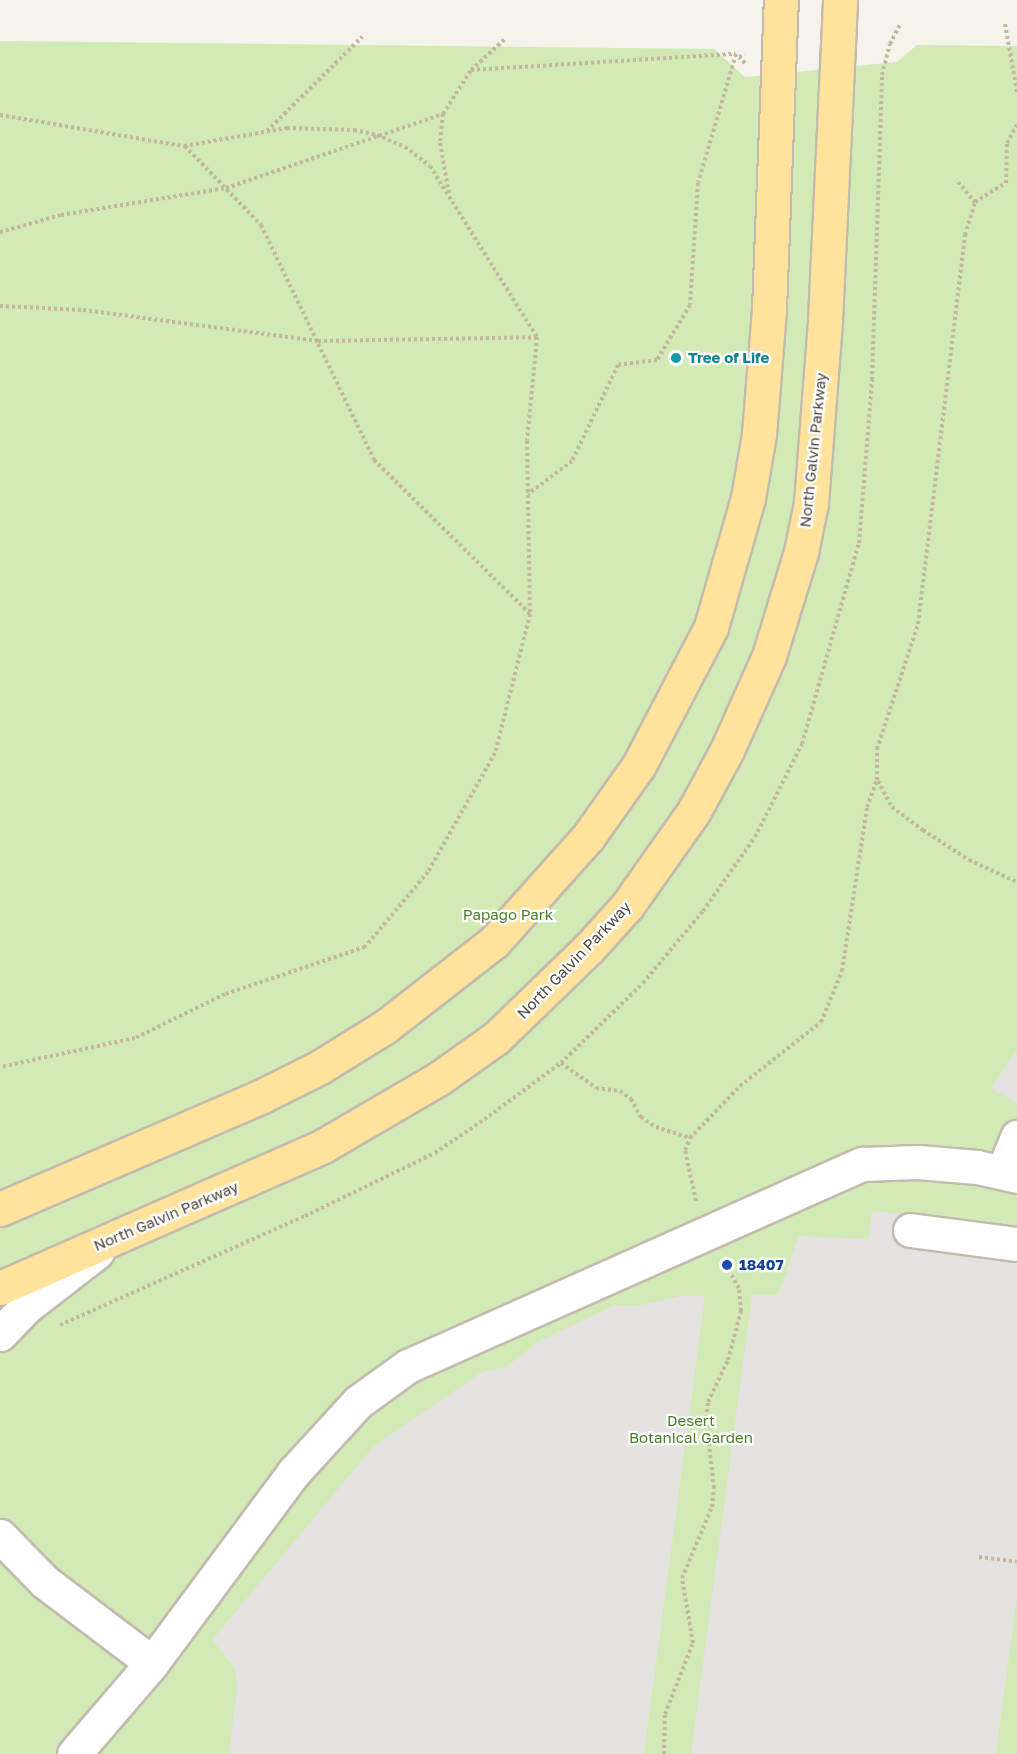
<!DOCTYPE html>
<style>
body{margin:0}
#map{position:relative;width:1017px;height:1754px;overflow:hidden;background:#f6f3ec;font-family:"Golos Text",sans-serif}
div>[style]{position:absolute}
.green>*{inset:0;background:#d2eab5}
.parking>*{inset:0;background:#e5e3e0}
.path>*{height:4px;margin-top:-2px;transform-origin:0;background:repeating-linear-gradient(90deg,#c4b79f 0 3px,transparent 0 6px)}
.roads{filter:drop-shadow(2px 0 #c2bbae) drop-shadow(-2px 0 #c2bbae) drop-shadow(0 2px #c2bbae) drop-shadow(0 -2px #c2bbae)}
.minor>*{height:33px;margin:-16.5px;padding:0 16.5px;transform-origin:16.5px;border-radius:16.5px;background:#fff}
.major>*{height:33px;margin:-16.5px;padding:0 16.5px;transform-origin:16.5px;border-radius:16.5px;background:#ffe39c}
.dots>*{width:16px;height:16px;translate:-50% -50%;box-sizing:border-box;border:3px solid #fff;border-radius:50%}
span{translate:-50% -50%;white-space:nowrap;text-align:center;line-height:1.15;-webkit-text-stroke:4.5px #fff;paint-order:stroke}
.culture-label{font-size:15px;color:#0d838f;font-weight:700}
.left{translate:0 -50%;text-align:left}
.street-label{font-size:15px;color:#4b4439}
.park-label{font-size:15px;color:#4a7f2a}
.transit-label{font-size:15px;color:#164399;font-weight:700}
</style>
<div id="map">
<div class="green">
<i style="clip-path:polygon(0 41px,714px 49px,745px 77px,897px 62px,917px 45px,1017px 46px,1017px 1754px,0 1754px)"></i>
</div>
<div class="parking">
<i style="clip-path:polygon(1017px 1050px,1017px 1103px,991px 1088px)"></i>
<i style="clip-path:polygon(872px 1211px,1002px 1225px,1017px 1232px,1017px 1597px,996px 1754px,691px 1754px,752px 1295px,778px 1295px,799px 1236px,868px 1239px)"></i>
<i style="clip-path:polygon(681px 1296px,705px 1296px,644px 1754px,229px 1754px,237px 1688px,235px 1668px,212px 1640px,373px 1447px,482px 1372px,506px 1367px,539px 1341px,615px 1305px,637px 1306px)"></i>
</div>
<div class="path">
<i style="left:1005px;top:24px;width:69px;rotate:80deg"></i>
<i style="left:745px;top:63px;width:8px;rotate:-135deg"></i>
<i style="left:739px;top:57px;width:6px;rotate:-18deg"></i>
<i style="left:471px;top:70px;width:265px;rotate:-3.5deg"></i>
<i style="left:736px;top:54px;width:134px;rotate:106.4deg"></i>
<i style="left:698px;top:183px;width:122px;rotate:93.8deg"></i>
<i style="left:690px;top:305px;width:64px;rotate:121deg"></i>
<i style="left:657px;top:360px;width:39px;rotate:173deg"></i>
<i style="left:618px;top:365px;width:106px;rotate:115.6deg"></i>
<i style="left:572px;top:461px;width:55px;rotate:143.1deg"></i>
<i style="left:443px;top:114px;width:29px;rotate:96deg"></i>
<i style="left:440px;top:143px;width:52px;rotate:80deg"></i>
<i style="left:0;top:115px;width:187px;rotate:9.6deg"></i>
<i style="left:184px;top:146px;width:105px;rotate:-9.9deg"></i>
<i style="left:287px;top:128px;width:67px;rotate:1.7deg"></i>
<i style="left:354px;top:130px;width:24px;rotate:12deg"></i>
<i style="left:377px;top:135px;width:30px;rotate:23deg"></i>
<i style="left:405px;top:147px;width:31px;rotate:37deg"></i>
<i style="left:430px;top:166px;width:202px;rotate:58deg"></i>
<i style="left:537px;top:337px;width:104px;rotate:95.5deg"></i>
<i style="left:527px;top:441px;width:173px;rotate:89deg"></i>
<i style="left:530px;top:614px;width:143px;rotate:104.1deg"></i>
<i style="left:495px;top:753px;width:137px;rotate:119.4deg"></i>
<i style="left:428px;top:872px;width:98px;rotate:130deg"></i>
<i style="left:365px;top:947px;width:148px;rotate:161.4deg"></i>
<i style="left:225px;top:994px;width:100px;rotate:153.9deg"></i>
<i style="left:135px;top:1038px;width:138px;rotate:167.9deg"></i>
<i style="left:267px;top:131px;width:134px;rotate:-44.7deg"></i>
<i style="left:185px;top:146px;width:110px;rotate:46.1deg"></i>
<i style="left:261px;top:225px;width:261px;rotate:64.3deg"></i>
<i style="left:374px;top:460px;width:219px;rotate:44.6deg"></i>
<i style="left:958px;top:182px;width:26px;rotate:50deg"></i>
<i style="left:0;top:232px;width:63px;rotate:-15.6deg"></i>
<i style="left:61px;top:215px;width:167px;rotate:-9.3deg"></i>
<i style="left:226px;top:188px;width:229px;rotate:-18.8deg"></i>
<i style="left:443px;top:114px;width:52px;rotate:-57.5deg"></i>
<i style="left:471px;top:70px;width:46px;rotate:-42.4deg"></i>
<i style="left:0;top:306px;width:83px;rotate:2.8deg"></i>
<i style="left:83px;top:310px;width:237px;rotate:7.5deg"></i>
<i style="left:318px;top:341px;width:219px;rotate:-1deg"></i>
<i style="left:878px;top:781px;width:30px;rotate:62deg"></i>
<i style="left:892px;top:807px;width:39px;rotate:37deg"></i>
<i style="left:923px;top:830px;width:55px;rotate:33.1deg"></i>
<i style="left:969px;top:860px;width:53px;rotate:24.6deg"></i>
<i style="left:561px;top:1063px;width:43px;rotate:35.5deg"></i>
<i style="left:596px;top:1088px;width:24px;rotate:7deg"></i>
<i style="left:620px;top:1091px;width:14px;rotate:36deg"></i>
<i style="left:631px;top:1099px;width:21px;rotate:61deg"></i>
<i style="left:641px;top:1117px;width:18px;rotate:34deg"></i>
<i style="left:656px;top:1127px;width:36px;rotate:18deg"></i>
<i style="left:696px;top:1201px;width:52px;rotate:-102.2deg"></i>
<i style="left:685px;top:1150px;width:13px;rotate:-67deg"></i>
<i style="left:690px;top:1138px;width:72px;rotate:-46.1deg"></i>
<i style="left:740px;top:1086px;width:103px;rotate:-38.3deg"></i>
<i style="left:821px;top:1022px;width:55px;rotate:-67.6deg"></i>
<i style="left:842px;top:971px;width:166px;rotate:-81.3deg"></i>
<i style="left:867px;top:807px;width:29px;rotate:-70deg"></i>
<i style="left:877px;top:780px;width:31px;rotate:-90deg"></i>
<i style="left:877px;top:749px;width:132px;rotate:-71.8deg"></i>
<i style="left:918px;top:624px;width:392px;rotate:-83.1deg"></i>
<i style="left:965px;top:235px;width:34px;rotate:-73deg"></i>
<i style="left:975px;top:202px;width:36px;rotate:-32deg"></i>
<i style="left:1006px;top:183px;width:40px;rotate:-88.6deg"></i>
<i style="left:1007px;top:143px;width:21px;rotate:-61deg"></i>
<i style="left:60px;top:1325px;width:268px;rotate:-24deg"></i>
<i style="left:305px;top:1216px;width:144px;rotate:-25.9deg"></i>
<i style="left:435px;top:1153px;width:65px;rotate:-34.4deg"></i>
<i style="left:489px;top:1116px;width:89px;rotate:-36.4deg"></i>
<i style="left:561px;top:1063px;width:115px;rotate:-44.3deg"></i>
<i style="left:643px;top:983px;width:94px;rotate:-50.2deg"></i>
<i style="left:703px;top:911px;width:90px;rotate:-54.9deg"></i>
<i style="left:755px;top:837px;width:104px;rotate:-63.2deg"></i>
<i style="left:802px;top:744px;width:209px;rotate:-74.2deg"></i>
<i style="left:859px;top:543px;width:164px;rotate:-85.4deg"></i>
<i style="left:872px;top:380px;width:305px;rotate:-88.1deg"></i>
<i style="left:882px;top:75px;width:32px;rotate:-76deg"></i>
<i style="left:890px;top:44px;width:22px;rotate:-63deg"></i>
<i style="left:979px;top:1557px;width:38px;rotate:7deg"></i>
<i style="left:664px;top:1754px;width:40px;rotate:-88.6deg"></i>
<i style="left:665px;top:1714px;width:76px;rotate:-68.5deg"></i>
<i style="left:693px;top:1643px;width:66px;rotate:-99.6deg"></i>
<i style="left:682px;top:1578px;width:77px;rotate:-67.1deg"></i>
<i style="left:712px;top:1507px;width:19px;rotate:-84deg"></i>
<i style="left:714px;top:1488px;width:70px;rotate:-96.5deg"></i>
<i style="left:706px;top:1418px;width:16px;rotate:-83deg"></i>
<i style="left:708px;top:1402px;width:47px;rotate:-64.5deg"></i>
<i style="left:728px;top:1360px;width:51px;rotate:-75.1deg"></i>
<i style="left:741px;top:1311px;width:23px;rotate:-95deg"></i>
<i style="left:739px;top:1288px;width:30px;rotate:-120deg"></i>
</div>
<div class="roads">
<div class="minor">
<i style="left:1003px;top:1172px;width:38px;rotate:-68deg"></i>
<i style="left:910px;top:1230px;width:108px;rotate:7.5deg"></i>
<i style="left:0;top:1334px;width:37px;rotate:-46deg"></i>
<i style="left:26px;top:1307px;width:90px;rotate:-37.8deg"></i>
<i style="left:0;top:1536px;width:64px;rotate:45.6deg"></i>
<i style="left:45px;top:1582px;width:134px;rotate:37.1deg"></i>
<i style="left:74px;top:1754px;width:120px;rotate:-49.4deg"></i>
<i style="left:152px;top:1663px;width:237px;rotate:-53.4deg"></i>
<i style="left:293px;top:1473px;width:96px;rotate:-47.5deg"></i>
<i style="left:358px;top:1402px;width:62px;rotate:-35.8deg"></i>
<i style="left:408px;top:1366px;width:497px;rotate:-24deg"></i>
<i style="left:862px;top:1164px;width:56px;rotate:-2deg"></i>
<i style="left:918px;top:1162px;width:59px;rotate:4.8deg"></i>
<i style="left:977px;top:1167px;width:41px;rotate:12.7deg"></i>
</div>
<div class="major">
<i style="left:0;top:1209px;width:285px;rotate:-23.3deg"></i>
<i style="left:262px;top:1096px;width:65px;rotate:-26.6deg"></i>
<i style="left:320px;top:1067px;width:78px;rotate:-31.8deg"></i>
<i style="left:386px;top:1026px;width:137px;rotate:-37.9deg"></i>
<i style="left:494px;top:942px;width:141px;rotate:-48.2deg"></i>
<i style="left:588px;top:837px;width:88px;rotate:-54.7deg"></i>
<i style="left:639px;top:765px;width:156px;rotate:-62.4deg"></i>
<i style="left:711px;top:627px;width:134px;rotate:-74deg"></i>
<i style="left:748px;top:498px;width:65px;rotate:-80.2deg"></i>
<i style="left:759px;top:434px;width:125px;rotate:-85.4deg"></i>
<i style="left:769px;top:309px;width:309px;rotate:-87.8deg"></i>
<i style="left:0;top:1288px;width:353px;rotate:-23.7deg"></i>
<i style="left:323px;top:1146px;width:133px;rotate:-30.2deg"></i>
<i style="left:438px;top:1079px;width:71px;rotate:-35.3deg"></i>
<i style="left:496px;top:1038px;width:129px;rotate:-44.1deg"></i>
<i style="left:589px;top:948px;width:57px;rotate:-47.9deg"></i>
<i style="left:627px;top:906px;width:116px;rotate:-54.8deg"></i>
<i style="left:694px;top:811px;width:69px;rotate:-61.6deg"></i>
<i style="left:727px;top:750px;width:103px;rotate:-65.9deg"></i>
<i style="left:769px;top:656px;width:109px;rotate:-72.9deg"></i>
<i style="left:801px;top:552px;width:50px;rotate:-78.5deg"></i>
<i style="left:811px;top:503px;width:184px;rotate:-85.6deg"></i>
<i style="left:825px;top:320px;width:320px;rotate:-87.3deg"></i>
</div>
</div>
<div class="dots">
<i style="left:676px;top:358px;background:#0f9aa8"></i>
<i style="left:727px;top:1265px;background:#1a4fb4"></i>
</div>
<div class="culture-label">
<span class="left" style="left:688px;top:358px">Tree of Life</span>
</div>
<div class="street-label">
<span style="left:813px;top:450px;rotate:-84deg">North Galvin Parkway</span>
<span style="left:574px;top:960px;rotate:-46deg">North Galvin Parkway</span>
<span style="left:166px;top:1216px;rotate:-23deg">North Galvin Parkway</span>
</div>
<div class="park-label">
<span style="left:508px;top:915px">Papago Park</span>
<span style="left:691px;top:1429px">Desert<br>Botanical Garden</span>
</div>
<div class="transit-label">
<span class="left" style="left:739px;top:1265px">18407</span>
</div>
</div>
